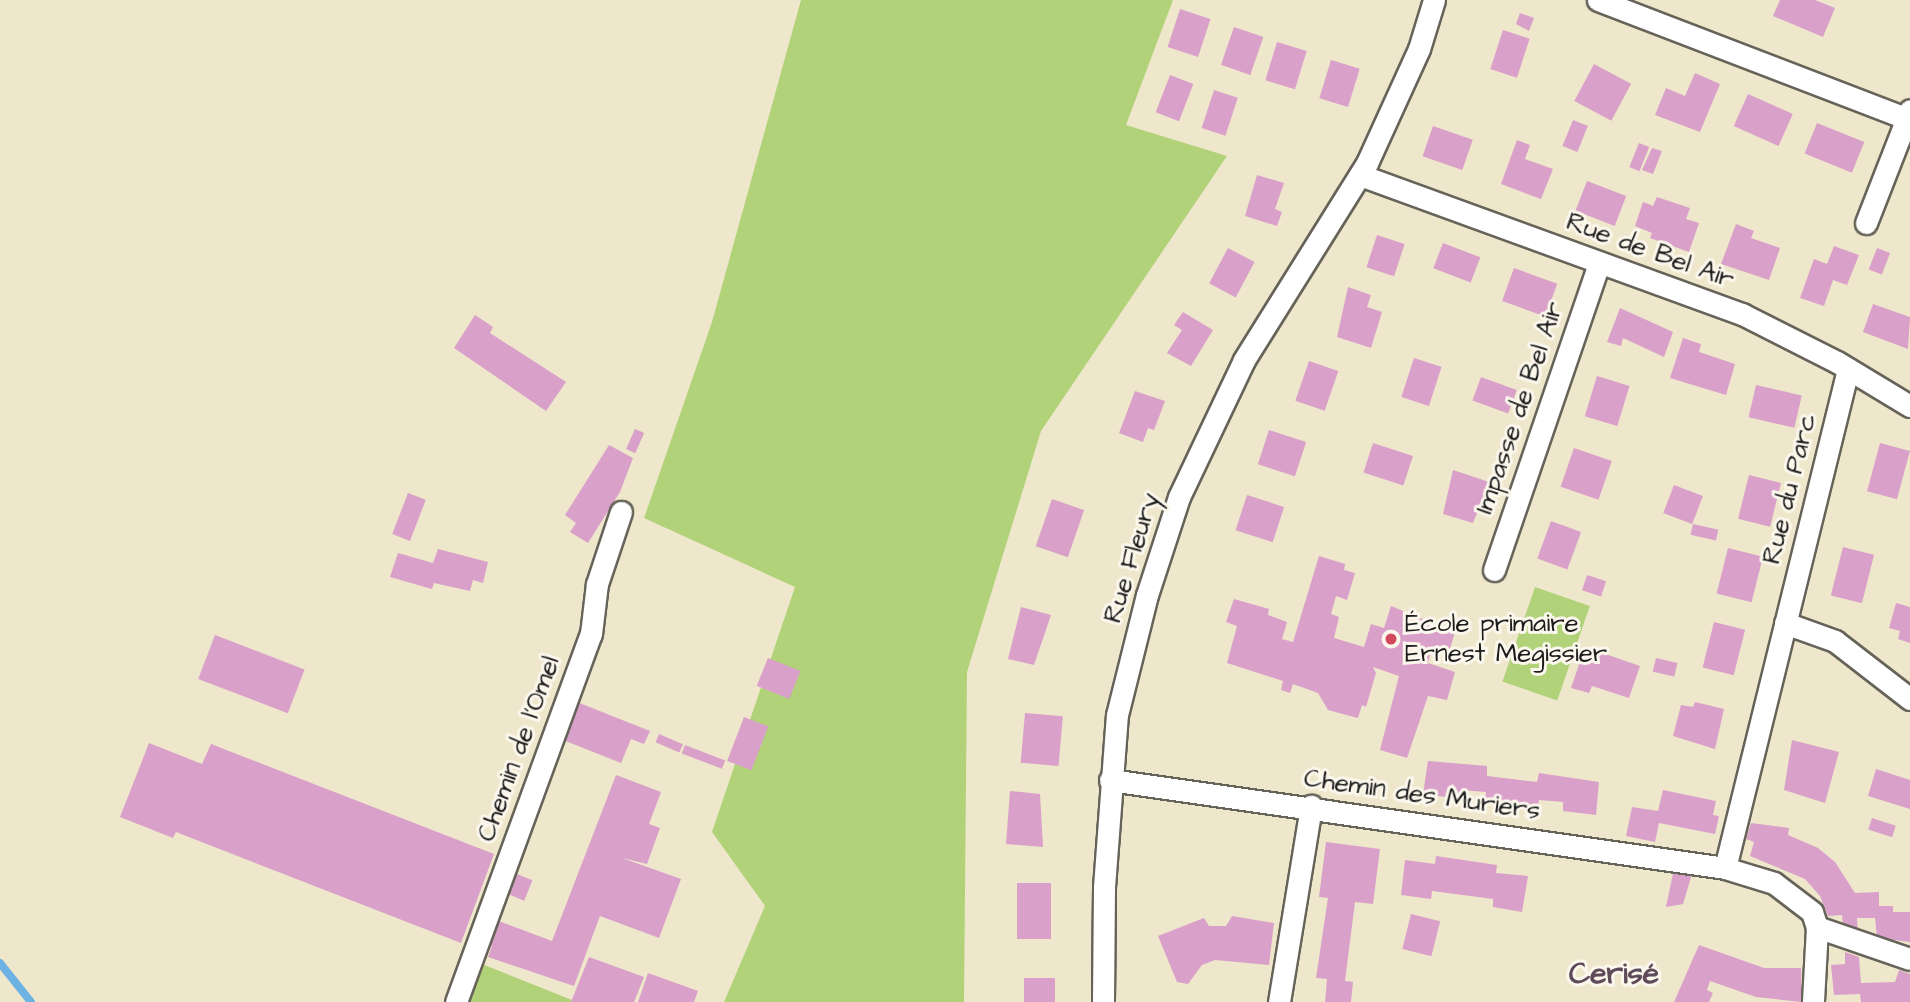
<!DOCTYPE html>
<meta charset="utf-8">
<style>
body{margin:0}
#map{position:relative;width:1910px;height:1002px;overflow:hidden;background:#efe7cb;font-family:"Architects Daughter",sans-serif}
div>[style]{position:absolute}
.green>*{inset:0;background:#b2d27a;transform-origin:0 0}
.stream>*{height:8px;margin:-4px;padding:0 4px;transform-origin:4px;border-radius:4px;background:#6eb1e3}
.building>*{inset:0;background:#d9a0c9;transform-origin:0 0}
.roads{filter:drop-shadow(2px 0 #666359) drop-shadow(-2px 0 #666359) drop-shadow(0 2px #666359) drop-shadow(0 -2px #666359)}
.street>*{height:21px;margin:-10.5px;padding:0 10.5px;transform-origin:10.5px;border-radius:10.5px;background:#fff}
.dots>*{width:19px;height:19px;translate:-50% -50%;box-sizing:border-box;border:4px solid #fbf7ec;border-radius:50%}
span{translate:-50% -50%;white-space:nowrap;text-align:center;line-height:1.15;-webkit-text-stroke:6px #fbf7ec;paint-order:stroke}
.street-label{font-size:26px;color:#1c1c1c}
.poi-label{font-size:26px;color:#1c1c1c}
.left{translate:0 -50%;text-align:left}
.quarter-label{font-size:30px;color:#5e4a59;font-weight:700}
</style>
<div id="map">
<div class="green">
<i style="clip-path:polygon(801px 0,1173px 0,1126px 125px,1227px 156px,1041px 431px,967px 672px,964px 1002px,724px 1002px,765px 906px,712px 832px,795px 587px,644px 518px,712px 322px)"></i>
<i style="left:1535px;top:587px;width:58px;height:100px;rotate:19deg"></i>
<i style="clip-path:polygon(482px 964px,577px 1002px,469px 1002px)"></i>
</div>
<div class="stream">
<i style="left:0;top:963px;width:50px;rotate:51.5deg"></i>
</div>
<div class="building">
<i style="clip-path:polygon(1780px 0,1815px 0,1835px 8px,1823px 37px,1773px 16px)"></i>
<i style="left:1180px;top:9px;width:32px;height:40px;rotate:18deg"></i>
<i style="clip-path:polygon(1520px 13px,1534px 18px,1529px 31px,1516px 24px)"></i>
<i style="left:1234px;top:27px;width:31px;height:40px;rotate:19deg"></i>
<i style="left:1503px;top:30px;width:28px;height:41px;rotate:18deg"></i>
<i style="left:1277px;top:42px;width:31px;height:40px;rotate:17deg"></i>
<i style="left:1331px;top:60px;width:30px;height:40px;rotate:17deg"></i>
<i style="left:1594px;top:64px;width:42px;height:42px;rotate:28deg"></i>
<i style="clip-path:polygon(1695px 73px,1720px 84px,1700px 132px,1655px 115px,1666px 88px,1685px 96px)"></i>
<i style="left:1170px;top:75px;width:25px;height:40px;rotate:21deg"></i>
<i style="left:1214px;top:90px;width:25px;height:40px;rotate:18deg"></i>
<i style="left:1748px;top:94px;width:49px;height:35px;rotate:24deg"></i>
<i style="left:1573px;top:120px;width:16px;height:28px;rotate:22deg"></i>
<i style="left:1817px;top:123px;width:51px;height:33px;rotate:22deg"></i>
<i style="left:1433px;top:126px;width:42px;height:32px;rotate:19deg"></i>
<i style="clip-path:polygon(1517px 140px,1530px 145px,1525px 159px,1553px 169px,1541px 199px,1501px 184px)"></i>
<i style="left:1639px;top:143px;width:11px;height:26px;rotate:22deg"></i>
<i style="clip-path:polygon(1652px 148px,1662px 151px,1653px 174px,1642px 170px)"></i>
<i style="clip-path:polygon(1257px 175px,1284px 183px,1275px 209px,1282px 212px,1277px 226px,1245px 216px)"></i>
<i style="left:1587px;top:181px;width:42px;height:32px;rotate:21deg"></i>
<i style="clip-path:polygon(1657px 197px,1690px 208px,1686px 219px,1699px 223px,1689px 252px,1650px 238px,1652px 233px,1635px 226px,1643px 202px,1653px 206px)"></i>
<i style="clip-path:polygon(1736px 224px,1754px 231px,1751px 238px,1780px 248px,1769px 280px,1721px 264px)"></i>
<i style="left:1377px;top:235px;width:29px;height:34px;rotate:18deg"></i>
<i style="left:1443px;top:243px;width:40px;height:27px;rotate:21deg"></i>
<i style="clip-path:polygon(1834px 246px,1859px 255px,1847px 285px,1833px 280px,1824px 306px,1800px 298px,1814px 259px,1827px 264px)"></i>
<i style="left:1228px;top:248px;width:30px;height:40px;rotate:28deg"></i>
<i style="left:1877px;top:248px;width:14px;height:23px;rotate:21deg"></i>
<i style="left:1514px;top:268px;width:46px;height:35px;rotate:20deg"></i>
<i style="clip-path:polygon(1348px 287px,1371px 295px,1367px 307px,1382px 312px,1371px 348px,1337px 337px)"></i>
<i style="clip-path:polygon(1873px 304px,1910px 317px,1908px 349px,1863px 332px)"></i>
<i style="clip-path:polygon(1620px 308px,1673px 332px,1664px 357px,1623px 338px,1621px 346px,1607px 342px)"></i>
<i style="clip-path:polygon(1183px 312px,1213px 330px,1191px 366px,1167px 353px,1182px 330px,1174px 325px)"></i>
<i style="clip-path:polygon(475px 315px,493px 327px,490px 333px,566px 382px,546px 411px,454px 348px)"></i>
<i style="clip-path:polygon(1683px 338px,1701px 344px,1699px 352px,1735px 364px,1726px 395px,1670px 378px)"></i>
<i style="left:1414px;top:358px;width:29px;height:41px;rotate:18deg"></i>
<i style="left:1309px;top:361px;width:31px;height:42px;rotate:19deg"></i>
<i style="left:1597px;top:376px;width:34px;height:42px;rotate:17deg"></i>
<i style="left:1481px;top:377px;width:38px;height:25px;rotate:20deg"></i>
<i style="left:1756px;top:385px;width:47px;height:33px;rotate:13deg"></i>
<i style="clip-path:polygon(1135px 391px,1165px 401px,1154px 430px,1148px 428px,1143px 442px,1119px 433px)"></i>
<i style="left:635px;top:429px;width:10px;height:22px;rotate:24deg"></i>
<i style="left:1269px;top:430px;width:39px;height:36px;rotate:18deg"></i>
<i style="left:1373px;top:443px;width:42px;height:31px;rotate:18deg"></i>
<i style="left:1880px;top:443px;width:31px;height:50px;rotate:15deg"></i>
<i style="clip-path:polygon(609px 445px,633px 458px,620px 492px,588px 543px,570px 532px,576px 523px,565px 515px)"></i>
<i style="left:1574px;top:448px;width:40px;height:41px;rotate:19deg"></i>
<i style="clip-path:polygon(1453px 470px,1492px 483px,1482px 513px,1477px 513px,1473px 523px,1443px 514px)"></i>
<i style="left:1749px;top:475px;width:33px;height:45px;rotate:14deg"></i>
<i style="left:1674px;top:485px;width:31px;height:30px;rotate:21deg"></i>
<i style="left:408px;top:493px;width:19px;height:44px;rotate:21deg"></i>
<i style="left:1247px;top:495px;width:39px;height:37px;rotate:18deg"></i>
<i style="left:1052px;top:499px;width:34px;height:50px;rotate:19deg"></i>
<i style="left:1551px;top:521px;width:32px;height:40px;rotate:20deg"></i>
<i style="left:1693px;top:524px;width:26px;height:11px;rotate:13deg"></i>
<i style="left:1843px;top:547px;width:32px;height:50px;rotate:14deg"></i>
<i style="left:1728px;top:548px;width:36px;height:47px;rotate:14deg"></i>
<i style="clip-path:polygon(438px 549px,488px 562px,483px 583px,473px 580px,470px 591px,434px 583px,432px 589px,390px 577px,398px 553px,433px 563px)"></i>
<i style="clip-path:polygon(1319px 556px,1345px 564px,1344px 570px,1355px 573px,1347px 600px,1336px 596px,1331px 614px,1339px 617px,1334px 638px,1364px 647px,1371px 624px,1384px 628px,1391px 606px,1455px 632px,1449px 652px,1432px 647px,1428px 663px,1455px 672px,1447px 700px,1428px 696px,1407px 758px,1380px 750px,1399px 676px,1373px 667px,1376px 673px,1366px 707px,1362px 705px,1358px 718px,1328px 710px,1318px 693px,1293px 684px,1290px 693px,1281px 690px,1283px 681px,1227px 663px,1237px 626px,1226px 622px,1234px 599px,1269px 609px,1268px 615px,1287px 622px,1282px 639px,1293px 642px)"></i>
<i style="left:1587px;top:575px;width:20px;height:16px;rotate:18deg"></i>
<i style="clip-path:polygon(1896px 603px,1910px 607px,1910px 643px,1898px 639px,1900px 631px,1889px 628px)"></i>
<i style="clip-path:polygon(1021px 607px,1051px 615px,1034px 665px,1008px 659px)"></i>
<i style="left:1714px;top:622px;width:32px;height:47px;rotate:14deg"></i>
<i style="left:215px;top:635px;width:96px;height:47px;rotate:21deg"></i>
<i style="clip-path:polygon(1585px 647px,1640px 666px,1629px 698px,1592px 686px,1589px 693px,1571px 688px)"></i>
<i style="left:768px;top:658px;width:35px;height:30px;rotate:22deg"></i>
<i style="left:1656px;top:658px;width:22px;height:14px;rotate:13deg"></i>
<i style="clip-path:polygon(577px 702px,650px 731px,644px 744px,631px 739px,621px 763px,563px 740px)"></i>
<i style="clip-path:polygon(1695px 702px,1724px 709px,1715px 749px,1673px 736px,1681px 705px,1693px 707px)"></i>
<i style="left:1025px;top:713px;width:38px;height:50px;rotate:5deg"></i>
<i style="left:744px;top:717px;width:26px;height:47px;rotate:21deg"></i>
<i style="left:659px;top:734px;width:26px;height:9px;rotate:23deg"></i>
<i style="clip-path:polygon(1792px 740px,1839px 752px,1825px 803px,1784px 790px)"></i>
<i style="clip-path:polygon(149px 743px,202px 764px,211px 744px,494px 854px,461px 943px,176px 832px,173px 838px,120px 817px)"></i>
<i style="left:685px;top:745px;width:43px;height:9px;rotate:21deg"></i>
<i style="clip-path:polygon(1428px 761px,1487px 766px,1487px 776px,1537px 782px,1539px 773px,1599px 782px,1596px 815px,1563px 811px,1563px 802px,1539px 800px,1537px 811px,1484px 804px,1486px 792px,1461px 790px,1460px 799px,1423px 794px)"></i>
<i style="clip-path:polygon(1876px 769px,1910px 780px,1910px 809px,1868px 796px)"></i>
<i style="clip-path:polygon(616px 775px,661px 792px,649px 824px,660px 828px,647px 864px,622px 858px,681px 879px,659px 938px,600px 916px,574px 986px,488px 957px,492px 946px,485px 943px,493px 919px,552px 941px)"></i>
<i style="clip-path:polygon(1663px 790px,1716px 801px,1713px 815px,1719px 816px,1715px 834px,1659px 823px,1655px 842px,1626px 836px,1632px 807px,1658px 811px)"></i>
<i style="clip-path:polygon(1010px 791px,1040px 794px,1043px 847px,1006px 844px)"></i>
<i style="left:1872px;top:818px;width:25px;height:12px;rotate:18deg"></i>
<i style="clip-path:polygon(1751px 823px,1789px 828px,1788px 835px,1818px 848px,1835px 862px,1855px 893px,1879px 892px,1879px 906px,1893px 906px,1893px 912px,1910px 912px,1910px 942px,1877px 938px,1875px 918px,1857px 918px,1858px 932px,1843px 927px,1842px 915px,1828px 916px,1820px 896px,1805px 879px,1750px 856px,1754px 842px,1746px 839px)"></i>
<i style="clip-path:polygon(1326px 842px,1380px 849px,1373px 904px,1355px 902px,1345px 981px,1353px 982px,1351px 1002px,1325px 1002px,1327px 979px,1316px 978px,1328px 898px,1319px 897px)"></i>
<i style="clip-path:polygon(1436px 856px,1497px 865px,1496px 873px,1528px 876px,1522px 912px,1493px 907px,1493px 899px,1432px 891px,1431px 899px,1401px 895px,1405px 860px,1435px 864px)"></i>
<i style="clip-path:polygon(1674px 869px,1692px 874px,1683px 904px,1666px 907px)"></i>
<i style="left:512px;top:872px;width:22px;height:22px;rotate:22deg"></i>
<i style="left:1051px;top:883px;width:56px;height:34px;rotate:90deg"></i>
<i style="left:1411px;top:914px;width:30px;height:36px;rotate:14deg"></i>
<i style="clip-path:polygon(1232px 916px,1274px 923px,1269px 965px,1215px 960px,1202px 965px,1188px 984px,1177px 982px,1158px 936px,1204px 918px,1209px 926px,1226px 926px)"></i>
<i style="clip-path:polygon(1699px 945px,1764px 968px,1801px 968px,1802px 1002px,1756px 997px,1710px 981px,1707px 990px,1713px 993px,1709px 1002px,1674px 1002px)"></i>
<i style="clip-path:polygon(1845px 952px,1859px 957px,1861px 983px,1895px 982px,1899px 970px,1910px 974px,1910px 1002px,1861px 1002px,1860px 994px,1834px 995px,1831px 965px,1845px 964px)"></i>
<i style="clip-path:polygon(589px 957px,644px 977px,634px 1002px,571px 1002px)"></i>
<i style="clip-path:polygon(648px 973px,698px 991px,694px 1002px,638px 1002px)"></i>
<i style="left:1024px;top:978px;width:31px;height:24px"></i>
</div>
<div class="roads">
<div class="street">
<i style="left:1598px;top:0;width:330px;rotate:21deg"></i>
<i style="left:1360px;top:175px;width:407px;rotate:20deg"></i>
<i style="left:1742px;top:314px;width:106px;rotate:26.8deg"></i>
<i style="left:1837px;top:362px;width:85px;rotate:31.1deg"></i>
<i style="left:1866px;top:223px;width:121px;rotate:-68.7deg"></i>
<i style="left:1494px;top:570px;width:324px;rotate:-71.1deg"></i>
<i style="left:1785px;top:623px;width:53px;rotate:19.8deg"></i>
<i style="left:1835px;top:641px;width:95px;rotate:37.7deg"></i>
<i style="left:1110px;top:780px;width:621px;rotate:8.14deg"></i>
<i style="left:1725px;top:868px;width:51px;rotate:17deg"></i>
<i style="left:1774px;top:883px;width:48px;rotate:37.3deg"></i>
<i style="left:1812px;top:912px;width:16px;rotate:72deg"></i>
<i style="left:1817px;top:927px;width:75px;rotate:93.1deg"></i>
<i style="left:1725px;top:868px;width:514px;rotate:-76.15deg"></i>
<i style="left:1817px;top:927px;width:98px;rotate:19deg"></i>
<i style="left:456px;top:1002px;width:392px;rotate:-69.9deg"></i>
<i style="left:591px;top:634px;width:50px;rotate:-83.2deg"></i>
<i style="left:597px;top:584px;width:76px;rotate:-71.6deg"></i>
<i style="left:1103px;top:1002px;width:115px;rotate:-89.5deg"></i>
<i style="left:1104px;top:887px;width:172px;rotate:-85.7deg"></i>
<i style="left:1117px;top:715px;width:124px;rotate:-76deg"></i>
<i style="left:1147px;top:595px;width:103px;rotate:-71.9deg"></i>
<i style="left:1179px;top:497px;width:152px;rotate:-64.6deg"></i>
<i style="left:1244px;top:360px;width:232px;rotate:-58deg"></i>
<i style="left:1367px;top:163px;width:125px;rotate:-65.5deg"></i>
<i style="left:1419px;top:49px;width:51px;rotate:-73deg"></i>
<i style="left:1279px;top:1002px;width:199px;rotate:-80.7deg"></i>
</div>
</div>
<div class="dots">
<i style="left:1391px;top:639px;background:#d1495b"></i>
</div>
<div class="street-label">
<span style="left:1650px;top:251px;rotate:20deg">Rue de Bel Air</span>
<span style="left:1520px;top:408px;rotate:-71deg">Impasse de Bel Air</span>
<span style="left:1790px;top:489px;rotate:-76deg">Rue du Parc</span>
<span style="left:1132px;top:558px;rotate:-73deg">Rue Fleury</span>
<span style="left:519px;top:749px;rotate:-70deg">Chemin de l'Omel</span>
<span style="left:1422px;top:795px;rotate:8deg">Chemin des Muriers</span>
</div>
<div class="poi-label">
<span class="left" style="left:1405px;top:639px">École primaire<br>Ernest Megissier</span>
</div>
<div class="quarter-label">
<span style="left:1614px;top:974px">Cerisé</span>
</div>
</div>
